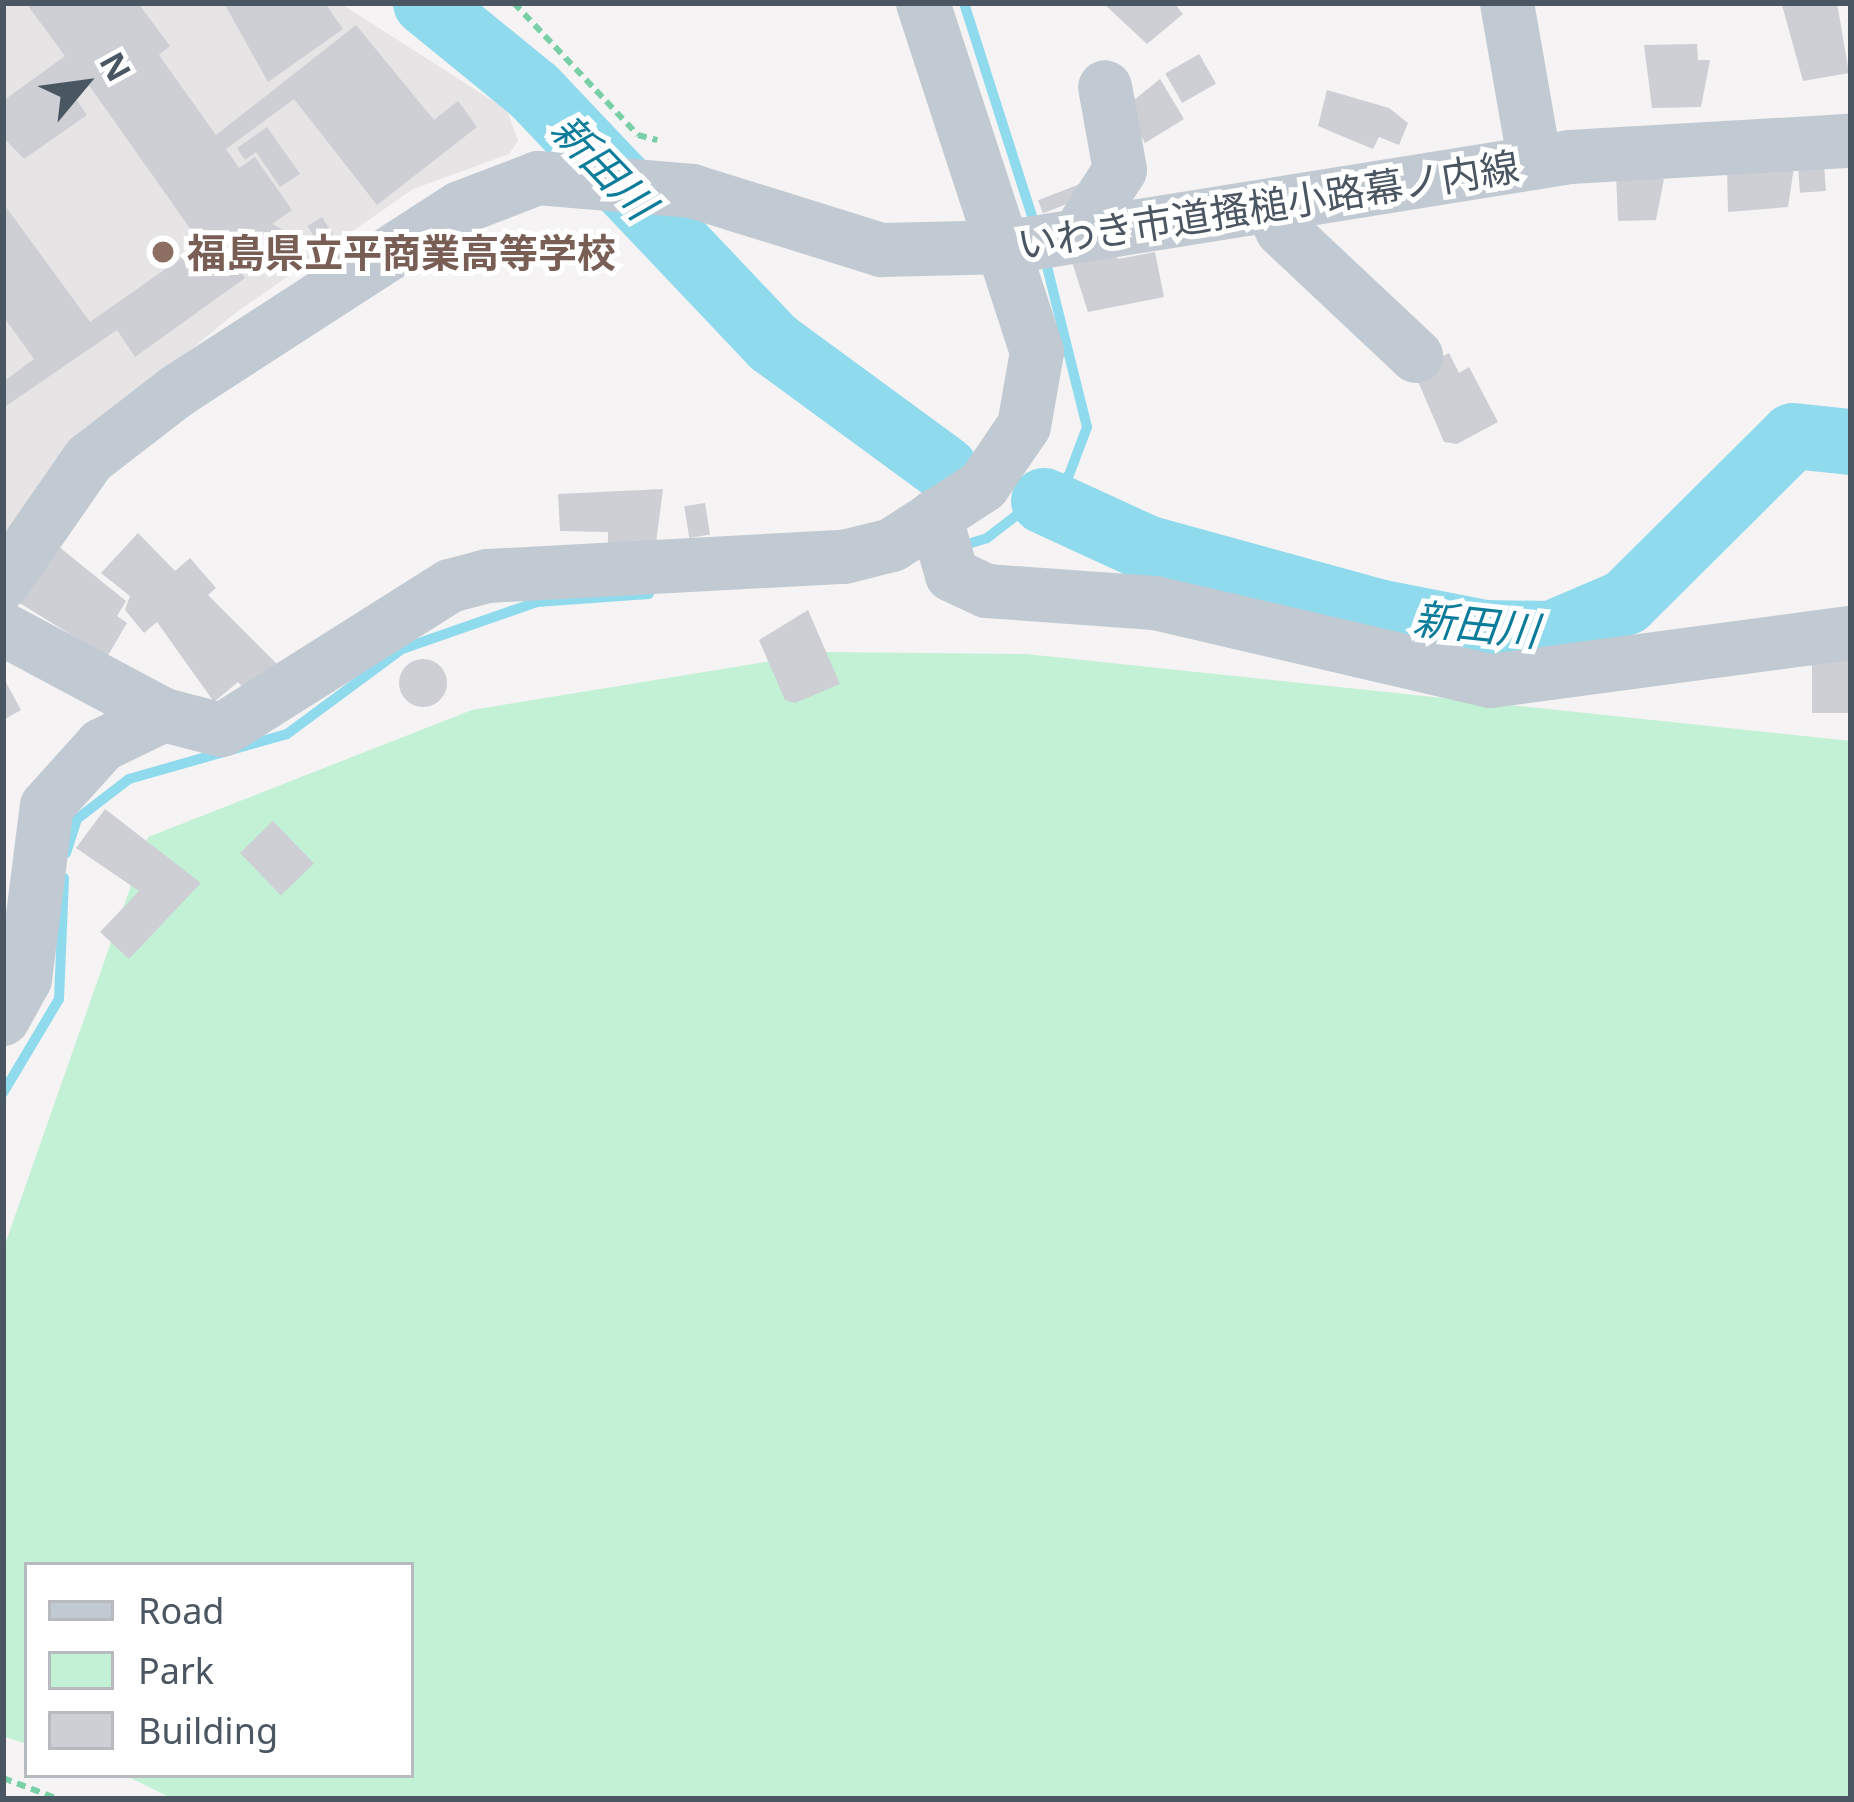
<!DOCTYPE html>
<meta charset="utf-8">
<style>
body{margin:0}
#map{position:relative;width:1854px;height:1802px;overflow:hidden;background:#f5f3f3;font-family:"Noto Sans","Noto Sans JP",sans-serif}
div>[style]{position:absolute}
.education>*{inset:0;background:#e6e4e5}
.green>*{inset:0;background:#c3f1d5}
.stream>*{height:10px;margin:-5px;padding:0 5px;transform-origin:5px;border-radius:5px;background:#90daee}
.river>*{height:66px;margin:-33px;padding:0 33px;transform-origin:33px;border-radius:33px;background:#90daee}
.building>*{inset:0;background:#cdcfd5;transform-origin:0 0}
.round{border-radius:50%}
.path>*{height:6px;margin-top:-3px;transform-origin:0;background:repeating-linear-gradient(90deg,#7ad0a6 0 9px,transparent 0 15px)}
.minor>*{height:54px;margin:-27px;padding:0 27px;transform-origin:27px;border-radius:27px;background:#c1cad2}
.dots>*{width:33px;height:33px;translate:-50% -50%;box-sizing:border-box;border:6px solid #fff;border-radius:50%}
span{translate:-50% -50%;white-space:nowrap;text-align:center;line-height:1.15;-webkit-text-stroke:10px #fff;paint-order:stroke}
.street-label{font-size:39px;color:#4a5661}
.education-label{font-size:39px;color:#785e54;font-weight:700}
.left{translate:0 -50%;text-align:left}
.water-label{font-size:42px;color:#0c7c9b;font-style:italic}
.frame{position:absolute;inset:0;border:6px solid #4a5661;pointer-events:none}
.legend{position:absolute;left:24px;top:1562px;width:390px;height:216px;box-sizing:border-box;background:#fff;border:3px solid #b7bbc0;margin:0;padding:15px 21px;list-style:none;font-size:36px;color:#4a5661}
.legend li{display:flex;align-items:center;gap:24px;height:60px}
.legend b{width:60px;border:3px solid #b7bbc0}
.north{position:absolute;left:24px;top:24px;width:120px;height:120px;-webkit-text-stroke:9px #fff;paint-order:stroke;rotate:61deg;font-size:33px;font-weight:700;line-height:48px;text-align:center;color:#4a5661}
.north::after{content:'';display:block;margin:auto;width:42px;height:54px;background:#4a5661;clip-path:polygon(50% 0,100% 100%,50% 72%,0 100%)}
</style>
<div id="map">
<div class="education">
<i style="clip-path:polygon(3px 3px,340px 3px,507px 110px,518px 141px,509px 154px,413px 189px,234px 314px,72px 448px,3px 543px)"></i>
</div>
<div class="green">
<i style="clip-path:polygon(827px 652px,1026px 654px,1851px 741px,1851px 1799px,173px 1799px,125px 1775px,411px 1775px,411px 1565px,27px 1565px,27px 1744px,3px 1736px,3px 1250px,148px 837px,472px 710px)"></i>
</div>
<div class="stream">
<i style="left:964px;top:3px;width:236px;rotate:72.3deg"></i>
<i style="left:958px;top:547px;width:30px;rotate:-17deg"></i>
<i style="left:987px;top:538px;width:103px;rotate:-37.5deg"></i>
<i style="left:1069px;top:475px;width:51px;rotate:-69.4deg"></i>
<i style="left:1087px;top:427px;width:174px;rotate:-104deg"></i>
<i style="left:66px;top:853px;width:36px;rotate:-72deg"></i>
<i style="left:77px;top:819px;width:66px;rotate:-37.6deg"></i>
<i style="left:129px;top:779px;width:164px;rotate:-15.9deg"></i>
<i style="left:287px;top:734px;width:143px;rotate:-36.5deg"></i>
<i style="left:402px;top:649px;width:143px;rotate:-19.2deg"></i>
<i style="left:537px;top:602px;width:112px;rotate:-4.1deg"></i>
<i style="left:3px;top:1093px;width:109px;rotate:-59.2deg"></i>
<i style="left:59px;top:999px;width:121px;rotate:-87.6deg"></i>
</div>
<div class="river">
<i style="left:426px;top:3px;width:139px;rotate:39.2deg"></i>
<i style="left:534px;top:91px;width:347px;rotate:46.5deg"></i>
<i style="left:773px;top:343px;width:213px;rotate:36.2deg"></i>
<i style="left:1044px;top:501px;width:112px;rotate:24.7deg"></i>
<i style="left:1146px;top:548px;width:241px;rotate:15.4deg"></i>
<i style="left:1378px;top:612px;width:108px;rotate:11.2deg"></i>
<i style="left:1484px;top:633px;width:67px;rotate:0.9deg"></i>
<i style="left:1551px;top:634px;width:82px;rotate:-23.1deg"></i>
<i style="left:1626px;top:602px;width:235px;rotate:-44.8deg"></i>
<i style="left:1793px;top:436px;width:58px;rotate:5.9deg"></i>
</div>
<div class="building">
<i style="clip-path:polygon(26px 3px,138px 3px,170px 46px,159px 55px,216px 135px,356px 25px,434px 120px,458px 101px,477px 127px,377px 205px,294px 99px,226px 149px,239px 168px,255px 157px,292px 210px,272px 224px,296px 237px,297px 253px,260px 233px,229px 255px,245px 278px,135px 357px,117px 330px,3px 408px,3px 382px,34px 359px,3px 316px,3px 203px,90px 322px,201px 244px,86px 81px,71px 92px,87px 115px,24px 159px,3px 137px,3px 101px,65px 56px)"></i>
<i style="clip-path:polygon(224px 3px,325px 3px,343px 29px,268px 82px)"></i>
<i style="clip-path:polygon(1103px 3px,1174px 3px,1183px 14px,1147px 44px)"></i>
<i style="clip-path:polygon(1837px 3px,1849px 73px,1803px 81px,1782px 5px)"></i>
<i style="clip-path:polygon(1697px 44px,1698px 60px,1710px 60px,1701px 107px,1652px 108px,1644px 45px)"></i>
<i style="left:1199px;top:54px;width:34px;height:39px;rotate:60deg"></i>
<i style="clip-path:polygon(1160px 79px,1184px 119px,1145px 143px,1124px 108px)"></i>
<i style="clip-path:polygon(1327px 90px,1389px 108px,1408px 123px,1399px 145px,1379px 137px,1373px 149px,1318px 126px)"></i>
<i style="clip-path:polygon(267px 127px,300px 174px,280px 187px,256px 152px,245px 160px,237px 148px)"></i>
<i style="left:1824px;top:164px;width:27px;height:26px;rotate:86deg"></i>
<i style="clip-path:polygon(1794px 167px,1788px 207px,1728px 212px,1727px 168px)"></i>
<i style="clip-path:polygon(1616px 173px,1664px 179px,1656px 220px,1618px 221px)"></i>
<i style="left:1080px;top:184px;width:14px;height:45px;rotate:69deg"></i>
<i style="left:322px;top:217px;width:25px;height:17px;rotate:58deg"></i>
<i style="clip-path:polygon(1116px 251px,1118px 259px,1155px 252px,1164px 297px,1088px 312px,1071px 259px)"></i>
<i style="clip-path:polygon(1449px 353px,1459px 373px,1469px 367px,1498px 422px,1457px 444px,1444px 442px,1414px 372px)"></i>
<i style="clip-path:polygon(663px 489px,656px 543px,608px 545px,608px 532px,560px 531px,558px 494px)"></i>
<i style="left:705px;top:503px;width:32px;height:21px;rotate:81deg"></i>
<i style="clip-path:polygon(138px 533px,175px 571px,190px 558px,216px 588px,208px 595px,287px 674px,255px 701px,238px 682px,214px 702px,157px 622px,144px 633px,125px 610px,130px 596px,101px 573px)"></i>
<i style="clip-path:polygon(58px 546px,126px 601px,117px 616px,127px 623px,107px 657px,18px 602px)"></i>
<i style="clip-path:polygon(808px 610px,840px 684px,795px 703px,785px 700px,759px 640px)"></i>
<i style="left:1851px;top:637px;width:76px;height:39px;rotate:90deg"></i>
<i class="round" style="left:399px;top:659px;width:48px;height:48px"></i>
<i style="clip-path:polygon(3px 677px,21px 710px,3px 720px)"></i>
<i style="clip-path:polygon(105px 809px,201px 883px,129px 959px,100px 932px,139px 891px,76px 848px)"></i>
<i style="left:273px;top:821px;width:59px;height:46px;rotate:46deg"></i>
</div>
<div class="path">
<i style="left:514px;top:3px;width:181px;rotate:46.8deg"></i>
<i style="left:638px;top:135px;width:20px;rotate:15deg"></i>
<i style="left:3px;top:1778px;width:59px;rotate:20.9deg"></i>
</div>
<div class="minor">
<i style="left:1507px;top:3px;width:162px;rotate:80.1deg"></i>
<i style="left:1271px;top:206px;width:26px;rotate:65deg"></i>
<i style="left:1282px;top:230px;width:184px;rotate:43.2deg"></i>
<i style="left:1079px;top:234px;width:76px;rotate:-57.4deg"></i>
<i style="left:1120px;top:170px;width:84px;rotate:-100.2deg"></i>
<i style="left:935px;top:516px;width:61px;rotate:73.9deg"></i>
<i style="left:952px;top:575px;width:38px;rotate:25deg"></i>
<i style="left:987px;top:591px;width:168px;rotate:4.1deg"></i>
<i style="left:1155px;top:603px;width:344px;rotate:13.1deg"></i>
<i style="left:1490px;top:681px;width:364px;rotate:-7.6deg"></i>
<i style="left:3px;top:583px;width:151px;rotate:-55.3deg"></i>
<i style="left:89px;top:459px;width:111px;rotate:-37.7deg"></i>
<i style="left:177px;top:391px;width:337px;rotate:-32.9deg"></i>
<i style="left:460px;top:208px;width:84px;rotate:-21deg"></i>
<i style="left:538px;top:178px;width:155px;rotate:4.8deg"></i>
<i style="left:692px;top:191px;width:199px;rotate:17.3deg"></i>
<i style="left:882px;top:250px;width:127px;rotate:-1.4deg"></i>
<i style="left:1009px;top:247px;width:568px;rotate:-9.11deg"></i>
<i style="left:1570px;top:157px;width:281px;rotate:-3.3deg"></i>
<i style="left:3px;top:629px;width:183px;rotate:28.1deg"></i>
<i style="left:3px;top:1019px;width:46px;rotate:-61.2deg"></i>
<i style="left:25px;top:979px;width:174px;rotate:-82.8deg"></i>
<i style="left:47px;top:806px;width:82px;rotate:-48deg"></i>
<i style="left:102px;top:745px;width:69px;rotate:-25.8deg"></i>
<i style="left:164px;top:715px;width:60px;rotate:14.5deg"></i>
<i style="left:222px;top:730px;width:270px;rotate:-32.3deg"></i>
<i style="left:450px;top:586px;width:39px;rotate:-15deg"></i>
<i style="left:488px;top:576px;width:357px;rotate:-3.1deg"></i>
<i style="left:844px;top:557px;width:49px;rotate:-14deg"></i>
<i style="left:892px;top:545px;width:108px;rotate:-33deg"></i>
<i style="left:983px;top:486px;width:73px;rotate:-55.7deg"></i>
<i style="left:1024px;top:426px;width:75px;rotate:-80deg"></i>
<i style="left:1037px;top:352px;width:367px;rotate:-108.1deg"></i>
</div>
<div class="dots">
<i style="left:163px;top:252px;background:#8d6e63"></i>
</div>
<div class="street-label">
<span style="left:1268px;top:205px;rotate:-9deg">いわき市道搔槌小路幕ノ内線</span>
</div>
<div class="education-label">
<span class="left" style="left:187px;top:252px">福島県立平商業高等学校</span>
</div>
<div class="water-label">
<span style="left:604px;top:166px;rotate:46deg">新田川</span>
<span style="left:1476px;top:624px;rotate:6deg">新田川</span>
</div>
<div class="frame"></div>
<ul class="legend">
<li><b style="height:15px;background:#c1cad2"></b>Road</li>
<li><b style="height:33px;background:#c3f1d5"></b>Park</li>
<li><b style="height:33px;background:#cdcfd5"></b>Building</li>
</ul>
<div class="north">N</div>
</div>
